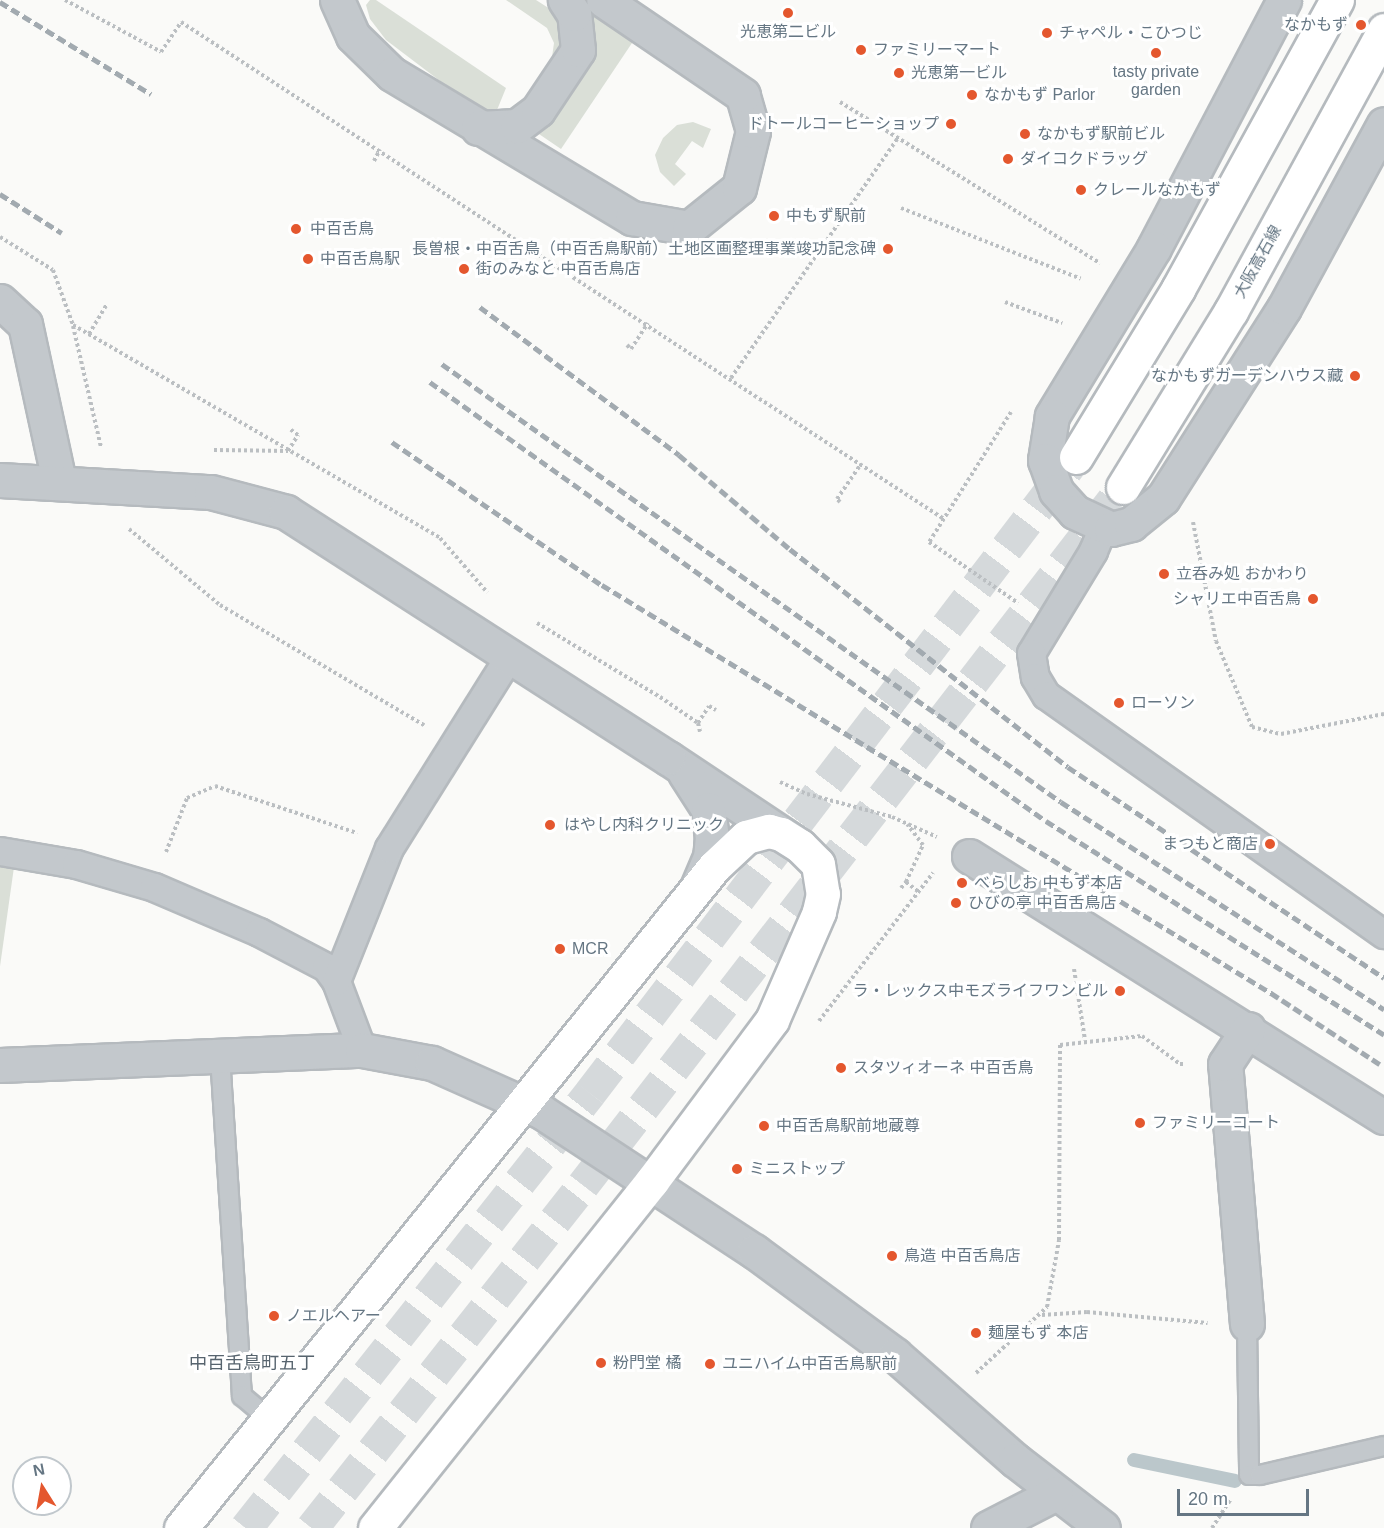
<!DOCTYPE html>
<meta charset="utf-8">
<style>
body{margin:0}
#map{position:relative;width:1384px;height:1528px;overflow:hidden;background:#fafaf8;font-family:Arial,"Noto Sans JP",sans-serif}
div>[style]{position:absolute}
.green>*{inset:0;background:#dadfd7;transform-origin:0 0}
.stream>*{height:14px;margin:-7px;padding:0 7px;transform-origin:7px;border-radius:7px;background:#bbc7cb}
.primary-tunnel>*{height:33px;margin-top:-16.5px;transform-origin:0;background:repeating-linear-gradient(90deg,#d5d9db 0 33px,transparent 0 49px)}
.path>*{height:4px;margin-top:-2px;transform-origin:0;background:repeating-linear-gradient(90deg,#bbbfc2 0 3px,transparent 0 6px)}
.roads{filter:drop-shadow(2px 0 #b5babe) drop-shadow(-2px 0 #b5babe) drop-shadow(0 2px #b5babe) drop-shadow(0 -2px #b5babe)}
.service>*{height:18px;margin:-9px;padding:0 9px;transform-origin:9px;border-radius:9px;background:#c3c8cc}
.pedestrian>*{height:27px;margin:-13.5px;padding:0 13.5px;transform-origin:13.5px;border-radius:13.5px;background:#c3c8cc}
.minor>*{height:33px;margin:-16.5px;padding:0 16.5px;transform-origin:16.5px;border-radius:16.5px;background:#c3c8cc}
.tertiary>*{height:33px;margin:-16.5px;padding:0 16.5px;transform-origin:16.5px;border-radius:16.5px;background:#c3c8cc}
.primary>*{height:33px;margin:-16.5px;padding:0 16.5px;transform-origin:16.5px;border-radius:16.5px;background:#fff}
.rail>*{height:4.5px;margin-top:-2.25px;transform-origin:0;background:repeating-linear-gradient(90deg,#a2aab0 0 9px,transparent 0 13.5px)}
.dots>*{width:16px;height:16px;translate:-50% -50%;box-sizing:border-box;border:3px solid #fff;border-radius:50%}
span{translate:-50% -50%;white-space:nowrap;text-align:center;line-height:1.15;-webkit-text-stroke:6px #fff;paint-order:stroke}
.poi-label{font-size:16px;color:#657683}
.right{translate:-100% -50%;text-align:right}
.left{translate:0 -50%;text-align:left}
.street-label{font-size:16px;color:#657683}
.neighbourhood-label{font-size:18px;color:#57646e}
.north{position:absolute;left:12px;top:1456px;width:60px;height:60px;box-sizing:border-box;background:#fff;border:2px solid #c1c8cd;border-radius:50%;rotate:349deg;font-size:16px;font-weight:700;line-height:24px;text-align:center;color:#657683}
.north::after{content:'';display:block;margin:auto;width:21px;height:27px;background:#e4572e;clip-path:polygon(50% 0,100% 100%,50% 72%,0 100%)}
.scale{position:absolute;left:1177px;top:1489px;width:132px;height:27px;box-sizing:border-box;border:3px solid #657683;border-top:0;padding-left:8px;font-size:18px;line-height:21px;white-space:nowrap;color:#657683;-webkit-text-stroke:4px #fff;paint-order:stroke}
</style>
<div id="map">
<div class="green">
<i style="clip-path:polygon(370px 0,376px 0,506px 88px,497px 110px,481px 112px,386px 40px,370px 19px,366px 5px)"></i>
<i style="clip-path:polygon(506px 0,536px 0,561px 16px,563px 52px,529px 95px,552px 57px,554px 43px,547px 28px)"></i>
<i style="clip-path:polygon(591px 10px,634px 40px,561px 149px,536px 132px)"></i>
<i style="clip-path:polygon(693px 122px,711px 129px,703px 148px,692px 141px,675px 164px,686px 174px,674px 186px,660px 172px,655px 155px,663px 138px,677px 125px)"></i>
<i style="left:0;top:866px;width:14px;height:180px;rotate:8deg"></i>
</div>
<div class="stream">
<i style="left:1134px;top:1460px;width:103px;rotate:11.7deg"></i>
</div>
<div class="primary-tunnel">
<i style="left:246px;top:1528px;width:555px;rotate:-51.66deg"></i>
<i style="left:590px;top:1093px;width:790px;rotate:-52.61deg"></i>
<i style="left:312px;top:1528px;width:437px;rotate:-51.7deg"></i>
<i style="left:583px;top:1185px;width:882px;rotate:-52.27deg"></i>
</div>
<div class="path">
<i style="left:65px;top:0;width:109px;rotate:28.4deg"></i>
<i style="left:161px;top:52px;width:36px;rotate:-56deg"></i>
<i style="left:181px;top:22px;width:911px;rotate:33.08deg"></i>
<i style="left:840px;top:102px;width:306px;rotate:31.8deg"></i>
<i style="left:374px;top:161px;width:13px;rotate:-63deg"></i>
<i style="left:901px;top:208px;width:193px;rotate:21.5deg"></i>
<i style="left:0;top:237px;width:62px;rotate:31.9deg"></i>
<i style="left:53px;top:270px;width:59px;rotate:70deg"></i>
<i style="left:73px;top:325px;width:424px;rotate:30.1deg"></i>
<i style="left:440px;top:538px;width:72px;rotate:49deg"></i>
<i style="left:1005px;top:302px;width:61px;rotate:20.2deg"></i>
<i style="left:73px;top:326px;width:124px;rotate:77deg"></i>
<i style="left:89px;top:334px;width:35px;rotate:-59deg"></i>
<i style="left:627px;top:345px;width:6px;rotate:45deg"></i>
<i style="left:631px;top:349px;width:31px;rotate:-57deg"></i>
<i style="left:731px;top:378px;width:291px;rotate:-55.2deg"></i>
<i style="left:1011px;top:412px;width:154px;rotate:122.2deg"></i>
<i style="left:929px;top:542px;width:108px;rotate:34.4deg"></i>
<i style="left:214px;top:450px;width:74px;rotate:0.8deg"></i>
<i style="left:288px;top:451px;width:19px;rotate:-58deg"></i>
<i style="left:298px;top:435px;width:9px;rotate:-144deg"></i>
<i style="left:840px;top:502px;width:4px;rotate:-135deg"></i>
<i style="left:837px;top:499px;width:42px;rotate:-55.6deg"></i>
<i style="left:1193px;top:522px;width:121px;rotate:79.1deg"></i>
<i style="left:1216px;top:641px;width:93px;rotate:67.3deg"></i>
<i style="left:1252px;top:727px;width:30px;rotate:14deg"></i>
<i style="left:1281px;top:734px;width:105px;rotate:-11deg"></i>
<i style="left:129px;top:529px;width:119px;rotate:39.9deg"></i>
<i style="left:220px;top:605px;width:237px;rotate:30.5deg"></i>
<i style="left:537px;top:623px;width:144px;rotate:31deg"></i>
<i style="left:660px;top:697px;width:46px;rotate:34.4deg"></i>
<i style="left:698px;top:723px;width:9px;rotate:77deg"></i>
<i style="left:698px;top:723px;width:20px;rotate:-57deg"></i>
<i style="left:709px;top:706px;width:8px;rotate:30deg"></i>
<i style="left:780px;top:782px;width:30px;rotate:24deg"></i>
<i style="left:807px;top:794px;width:88px;rotate:15.1deg"></i>
<i style="left:892px;top:817px;width:49px;rotate:24deg"></i>
<i style="left:166px;top:852px;width:58px;rotate:-68.7deg"></i>
<i style="left:187px;top:798px;width:30px;rotate:-23deg"></i>
<i style="left:215px;top:786px;width:150px;rotate:18.3deg"></i>
<i style="left:906px;top:882px;width:41px;rotate:-65.3deg"></i>
<i style="left:923px;top:845px;width:26px;rotate:-127deg"></i>
<i style="left:901px;top:888px;width:8px;rotate:-50deg"></i>
<i style="left:906px;top:882px;width:16px;rotate:38deg"></i>
<i style="left:1074px;top:969px;width:72px;rotate:81.2deg"></i>
<i style="left:819px;top:1021px;width:187px;rotate:-52.4deg"></i>
<i style="left:1042px;top:1315px;width:45px;rotate:-3.8deg"></i>
<i style="left:1087px;top:1312px;width:121px;rotate:5.2deg"></i>
<i style="left:976px;top:1373px;width:97px;rotate:-42.9deg"></i>
<i style="left:1047px;top:1307px;width:68px;rotate:-79.8deg"></i>
<i style="left:1059px;top:1240px;width:195px;rotate:-89.7deg"></i>
<i style="left:1060px;top:1045px;width:82px;rotate:-6.3deg"></i>
<i style="left:1142px;top:1036px;width:47px;rotate:36.4deg"></i>
<i style="left:1180px;top:1064px;width:6px"></i>
<i style="left:1212px;top:1528px;width:35px;rotate:-57deg"></i>
</div>
<div class="roads">
<div class="service">
<i style="left:220px;top:1056px;width:341px;rotate:86.3deg"></i>
<i style="left:242px;top:1396px;width:35px;rotate:40deg"></i>
<i style="left:1247px;top:1324px;width:151px;rotate:89.2deg"></i>
<i style="left:1249px;top:1475px;width:11px"></i>
<i style="left:1260px;top:1475px;width:127px;rotate:-13.2deg"></i>
</div>
<div class="pedestrian">
<i style="left:1103px;top:527px;width:26px;rotate:113deg"></i>
<i style="left:1093px;top:551px;width:119px;rotate:121.3deg"></i>
<i style="left:1031px;top:653px;width:24px;rotate:81deg"></i>
<i style="left:1035px;top:677px;width:21px;rotate:59deg"></i>
<i style="left:1046px;top:695px;width:414px;rotate:35.3deg"></i>
<i style="left:0;top:851px;width:77px;rotate:9.7deg"></i>
<i style="left:76px;top:864px;width:81px;rotate:16.4deg"></i>
<i style="left:154px;top:887px;width:114px;rotate:23.2deg"></i>
<i style="left:259px;top:932px;width:76px;rotate:27.6deg"></i>
<i style="left:326px;top:967px;width:17px;rotate:54deg"></i>
<i style="left:336px;top:981px;width:74px;rotate:69.4deg"></i>
<i style="left:336px;top:981px;width:143px;rotate:-68.3deg"></i>
<i style="left:389px;top:848px;width:228px;rotate:-57.9deg"></i>
</div>
<div class="minor">
<i style="left:337px;top:0;width:39px;rotate:66deg"></i>
<i style="left:353px;top:36px;width:54px;rotate:44.3deg"></i>
<i style="left:392px;top:74px;width:280px;rotate:31deg"></i>
<i style="left:632px;top:218px;width:58px;rotate:10deg"></i>
<i style="left:689px;top:228px;width:64px;rotate:-38.7deg"></i>
<i style="left:739px;top:188px;width:59px;rotate:-76.2deg"></i>
<i style="left:753px;top:131px;width:37px;rotate:-106deg"></i>
<i style="left:743px;top:95px;width:169px;rotate:-145.8deg"></i>
<i style="left:1284px;top:0;width:280px;rotate:117.7deg"></i>
<i style="left:1154px;top:248px;width:197px;rotate:121.3deg"></i>
<i style="left:1052px;top:416px;width:45px;rotate:99deg"></i>
<i style="left:1045px;top:460px;width:33px;rotate:70deg"></i>
<i style="left:1056px;top:491px;width:28px;rotate:48deg"></i>
<i style="left:1075px;top:512px;width:40px;rotate:25deg"></i>
<i style="left:1111px;top:529px;width:21px;rotate:-14deg"></i>
<i style="left:1131px;top:524px;width:41px;rotate:-39.1deg"></i>
<i style="left:1163px;top:498px;width:225px;rotate:-57.5deg"></i>
<i style="left:1284px;top:308px;width:209px;rotate:-61.5deg"></i>
<i style="left:478px;top:128px;width:39px;rotate:-3deg"></i>
<i style="left:517px;top:126px;width:26px;rotate:-37deg"></i>
<i style="left:538px;top:110px;width:72px;rotate:-56.3deg"></i>
<i style="left:578px;top:50px;width:36px;rotate:-96deg"></i>
<i style="left:574px;top:14px;width:17px;rotate:-123deg"></i>
<i style="left:0;top:301px;width:34px;rotate:43deg"></i>
<i style="left:25px;top:324px;width:161px;rotate:77.8deg"></i>
<i style="left:668px;top:758px;width:151px;rotate:33.7deg"></i>
<i style="left:685px;top:773px;width:43px;rotate:57.4deg"></i>
<i style="left:708px;top:809px;width:27px;rotate:82deg"></i>
<i style="left:712px;top:836px;width:21px;rotate:95deg"></i>
<i style="left:710px;top:857px;width:34px;rotate:113deg"></i>
<i style="left:969px;top:856px;width:490px;rotate:32.2deg"></i>
<i style="left:0;top:1065px;width:362px;rotate:-2.4deg"></i>
<i style="left:362px;top:1050px;width:71px;rotate:10.5deg"></i>
<i style="left:432px;top:1063px;width:120px;rotate:24deg"></i>
<i style="left:542px;top:1112px;width:254px;rotate:33.3deg"></i>
<i style="left:754px;top:1251px;width:175px;rotate:36.4deg"></i>
<i style="left:895px;top:1355px;width:159px;rotate:41.2deg"></i>
<i style="left:1015px;top:1460px;width:111px;rotate:37.7deg"></i>
<i style="left:1247px;top:1324px;width:261px;rotate:-94.8deg"></i>
<i style="left:1225px;top:1064px;width:42px;rotate:-56.7deg"></i>
<i style="left:988px;top:1528px;width:76px;rotate:-27.2deg"></i>
</div>
<div class="tertiary">
<i style="left:0;top:480px;width:211px;rotate:3.3deg"></i>
<i style="left:211px;top:492px;width:78px;rotate:14.9deg"></i>
<i style="left:286px;top:512px;width:454px;rotate:32.8deg"></i>
</div>
<div class="primary">
<i style="left:1076px;top:457px;width:197px;rotate:-58.7deg"></i>
<i style="left:1178px;top:289px;width:330px;rotate:-61.2deg"></i>
<i style="left:1123px;top:487px;width:206px;rotate:-58.5deg"></i>
<i style="left:1231px;top:311px;width:320px;rotate:-61.4deg"></i>
<i style="left:181px;top:1528px;width:849px;rotate:-51.12deg"></i>
<i style="left:714px;top:867px;width:44px;rotate:-43.2deg"></i>
<i style="left:746px;top:837px;width:24px;rotate:-15deg"></i>
<i style="left:769px;top:831px;width:12px;rotate:14deg"></i>
<i style="left:781px;top:834px;width:22px;rotate:32deg"></i>
<i style="left:800px;top:846px;width:25px;rotate:45deg"></i>
<i style="left:818px;top:864px;width:30px;rotate:81deg"></i>
<i style="left:823px;top:894px;width:18px;rotate:103deg"></i>
<i style="left:819px;top:912px;width:118px;rotate:113.5deg"></i>
<i style="left:772px;top:1020px;width:201px;rotate:126.7deg"></i>
<i style="left:652px;top:1181px;width:444px;rotate:128.6deg"></i>
</div>
</div>
<div class="rail">
<i style="left:0;top:2px;width:177px;rotate:31.4deg"></i>
<i style="left:0;top:194px;width:73px;rotate:32.2deg"></i>
<i style="left:480px;top:307px;width:248px;rotate:36.6deg"></i>
<i style="left:679px;top:455px;width:145px;rotate:40.3deg"></i>
<i style="left:790px;top:549px;width:353px;rotate:38.1deg"></i>
<i style="left:1068px;top:767px;width:380px;rotate:33.7deg"></i>
<i style="left:442px;top:364px;width:758px;rotate:35.28deg"></i>
<i style="left:1061px;top:802px;width:384px;rotate:32.7deg"></i>
<i style="left:430px;top:382px;width:756px;rotate:35.48deg"></i>
<i style="left:1046px;top:821px;width:400px;rotate:32.3deg"></i>
<i style="left:392px;top:442px;width:254px;rotate:34.3deg"></i>
<i style="left:602px;top:585px;width:784px;rotate:31.38deg"></i>
<i style="left:1271px;top:993px;width:135px;rotate:33.2deg"></i>
</div>
<div class="dots">
<i style="left:788px;top:13px;background:#e4572e"></i>
<i style="left:1361px;top:25px;background:#e4572e"></i>
<i style="left:1047px;top:33px;background:#e4572e"></i>
<i style="left:861px;top:50px;background:#e4572e"></i>
<i style="left:1156px;top:53px;background:#e4572e"></i>
<i style="left:899px;top:73px;background:#e4572e"></i>
<i style="left:972px;top:95px;background:#e4572e"></i>
<i style="left:951px;top:124px;background:#e4572e"></i>
<i style="left:1025px;top:134px;background:#e4572e"></i>
<i style="left:1008px;top:159px;background:#e4572e"></i>
<i style="left:1081px;top:190px;background:#e4572e"></i>
<i style="left:774px;top:216px;background:#e4572e"></i>
<i style="left:296px;top:229px;background:#e4572e"></i>
<i style="left:888px;top:249px;background:#e4572e"></i>
<i style="left:308px;top:259px;background:#e4572e"></i>
<i style="left:464px;top:269px;background:#e4572e"></i>
<i style="left:1355px;top:376px;background:#e4572e"></i>
<i style="left:1164px;top:574px;background:#e4572e"></i>
<i style="left:1313px;top:599px;background:#e4572e"></i>
<i style="left:1119px;top:703px;background:#e4572e"></i>
<i style="left:550px;top:825px;background:#e4572e"></i>
<i style="left:1270px;top:844px;background:#e4572e"></i>
<i style="left:962px;top:883px;background:#e4572e"></i>
<i style="left:956px;top:903px;background:#e4572e"></i>
<i style="left:560px;top:949px;background:#e4572e"></i>
<i style="left:1120px;top:991px;background:#e4572e"></i>
<i style="left:841px;top:1068px;background:#e4572e"></i>
<i style="left:1140px;top:1123px;background:#e4572e"></i>
<i style="left:764px;top:1126px;background:#e4572e"></i>
<i style="left:737px;top:1169px;background:#e4572e"></i>
<i style="left:892px;top:1256px;background:#e4572e"></i>
<i style="left:274px;top:1316px;background:#e4572e"></i>
<i style="left:976px;top:1333px;background:#e4572e"></i>
<i style="left:601px;top:1363px;background:#e4572e"></i>
<i style="left:710px;top:1364px;background:#e4572e"></i>
</div>
<div class="poi-label">
<span class="right" style="left:1348px;top:25px">なかもず</span>
<span style="left:788px;top:32px">光恵第二ビル</span>
<span class="left" style="left:1059px;top:33px">チャペル・こひつじ</span>
<span class="left" style="left:873px;top:50px">ファミリーマート</span>
<span style="left:1156px;top:81px">tasty private<br>garden</span>
<span class="left" style="left:911px;top:73px">光恵第一ビル</span>
<span class="left" style="left:984px;top:95px">なかもず Parlor</span>
<span class="right" style="left:939px;top:124px">ドトールコーヒーショップ</span>
<span class="left" style="left:1037px;top:134px">なかもず駅前ビル</span>
<span class="left" style="left:1020px;top:159px">ダイコクドラッグ</span>
<span class="left" style="left:1093px;top:190px">クレールなかもず</span>
<span class="left" style="left:786px;top:216px">中もず駅前</span>
<span class="left" style="left:310px;top:229px">中百舌鳥</span>
<span class="right" style="left:876px;top:249px">長曽根・中百舌鳥（中百舌鳥駅前）土地区画整理事業竣功記念碑</span>
<span class="left" style="left:320px;top:259px">中百舌鳥駅</span>
<span class="left" style="left:476px;top:269px">街のみなと 中百舌鳥店</span>
<span class="right" style="left:1343px;top:376px">なかもずガーデンハウス藏</span>
<span class="left" style="left:1176px;top:574px">立呑み処 おかわり</span>
<span class="right" style="left:1301px;top:599px">シャリエ中百舌鳥</span>
<span class="left" style="left:1131px;top:703px">ローソン</span>
<span class="left" style="left:564px;top:825px">はやし内科クリニック</span>
<span class="right" style="left:1258px;top:844px">まつもと商店</span>
<span class="left" style="left:974px;top:883px">べらしお 中もず本店</span>
<span class="left" style="left:968px;top:903px">ひびの亭 中百舌鳥店</span>
<span class="left" style="left:572px;top:949px">MCR</span>
<span class="right" style="left:1108px;top:991px">ラ・レックス中モズライフワンビル</span>
<span class="left" style="left:853px;top:1068px">スタツィオーネ 中百舌鳥</span>
<span class="left" style="left:1152px;top:1123px">ファミリーコート</span>
<span class="left" style="left:776px;top:1126px">中百舌鳥駅前地蔵尊</span>
<span class="left" style="left:749px;top:1169px">ミニストップ</span>
<span class="left" style="left:904px;top:1256px">鳥造 中百舌鳥店</span>
<span class="left" style="left:286px;top:1316px">ノエルヘアー</span>
<span class="left" style="left:988px;top:1333px">麺屋もず 本店</span>
<span class="left" style="left:613px;top:1363px">粉門堂 橘</span>
<span class="left" style="left:722px;top:1364px">ユニハイム中百舌鳥駅前</span>
</div>
<div class="street-label">
<span style="left:1258px;top:262px;rotate:-61deg">大阪高石線</span>
</div>
<div class="neighbourhood-label">
<span style="left:252px;top:1363px">中百舌鳥町五丁</span>
</div>
<div class="north">N</div>
<div class="scale">20 m</div>
</div>
